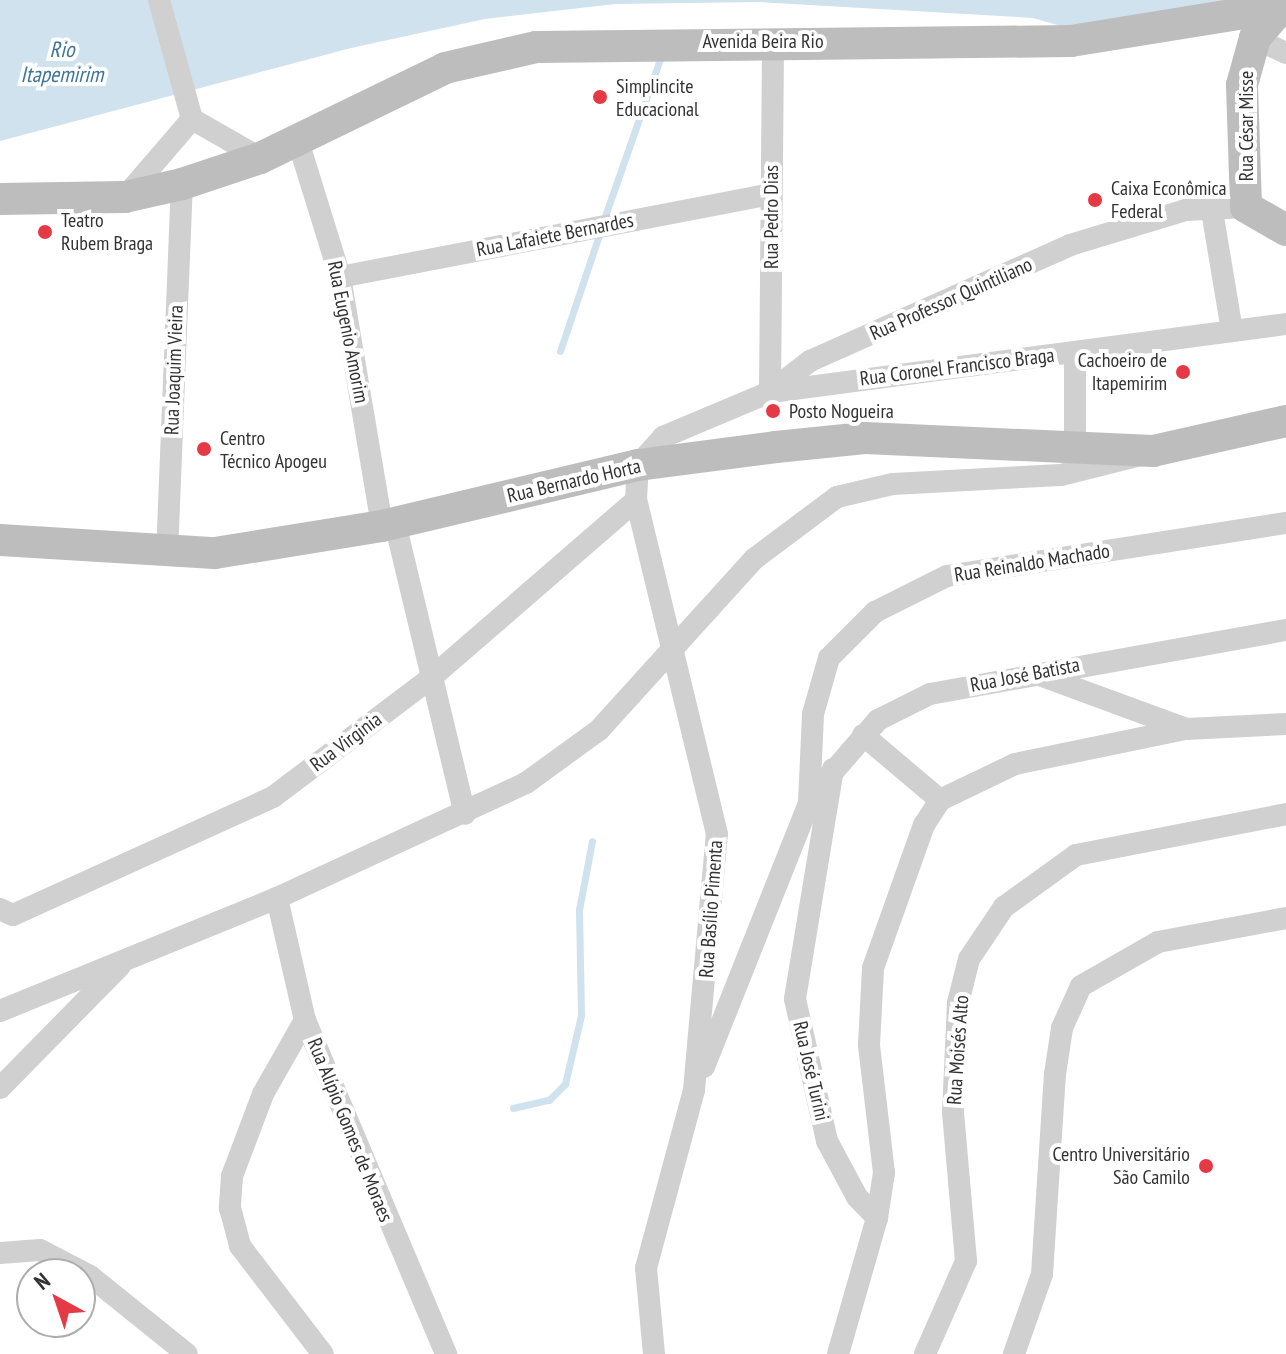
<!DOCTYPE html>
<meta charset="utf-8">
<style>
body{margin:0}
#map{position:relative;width:1286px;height:1354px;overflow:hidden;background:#fff;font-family:"PT Sans Narrow",sans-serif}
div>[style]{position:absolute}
.water>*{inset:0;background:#cfe2ee}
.stream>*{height:7px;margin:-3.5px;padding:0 3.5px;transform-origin:3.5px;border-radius:3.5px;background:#cfe2ee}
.minor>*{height:22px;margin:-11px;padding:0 11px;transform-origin:11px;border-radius:11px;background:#d0d0d0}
.secondary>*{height:32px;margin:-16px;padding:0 16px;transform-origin:16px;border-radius:16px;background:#bdbdbd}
.dots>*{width:22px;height:22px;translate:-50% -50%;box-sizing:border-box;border:4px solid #fff;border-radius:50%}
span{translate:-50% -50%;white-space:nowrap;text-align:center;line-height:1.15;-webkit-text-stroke:8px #fff;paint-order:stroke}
.street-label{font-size:20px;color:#333}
.poi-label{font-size:20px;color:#333}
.left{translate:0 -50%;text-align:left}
.right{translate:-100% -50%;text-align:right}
.water-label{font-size:22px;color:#3f7597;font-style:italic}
.north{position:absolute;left:16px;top:1258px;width:80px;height:80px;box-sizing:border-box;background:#fff;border:2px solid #adadad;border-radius:50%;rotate:320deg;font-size:22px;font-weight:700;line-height:32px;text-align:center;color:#333}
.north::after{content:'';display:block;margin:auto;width:28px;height:36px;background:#e63946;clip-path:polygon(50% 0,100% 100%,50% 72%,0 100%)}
</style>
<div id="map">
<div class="water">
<i style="clip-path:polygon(0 0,1236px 0,1082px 32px,1033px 18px,759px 2px,615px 4px,485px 19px,351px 48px,0 141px)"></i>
</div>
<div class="stream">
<i style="left:605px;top:216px;width:170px;rotate:-70.7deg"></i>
<i style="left:560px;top:351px;width:126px;rotate:-71.4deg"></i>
<i style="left:513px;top:1108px;width:37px;rotate:-13deg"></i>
<i style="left:549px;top:1100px;width:23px;rotate:-45deg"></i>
<i style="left:565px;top:1084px;width:71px;rotate:-76.9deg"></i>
<i style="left:581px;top:1015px;width:105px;rotate:-91.1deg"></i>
<i style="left:579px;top:910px;width:70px;rotate:-79.3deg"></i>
</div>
<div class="minor">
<i style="left:159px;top:0;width:123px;rotate:74.5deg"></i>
<i style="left:1255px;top:38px;width:34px;rotate:26deg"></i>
<i style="left:298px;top:141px;width:142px;rotate:72.8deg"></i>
<i style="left:340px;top:277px;width:253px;rotate:80.4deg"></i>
<i style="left:125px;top:197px;width:103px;rotate:-49.3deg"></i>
<i style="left:192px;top:119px;width:78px;rotate:29.8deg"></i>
<i style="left:1211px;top:205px;width:128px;rotate:80.5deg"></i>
<i style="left:340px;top:277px;width:438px;rotate:-10.9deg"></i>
<i style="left:1075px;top:352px;width:95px;rotate:90deg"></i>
<i style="left:770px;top:392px;width:350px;rotate:-89.5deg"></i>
<i style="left:771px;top:392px;width:519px;rotate:-7.52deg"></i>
<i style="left:395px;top:523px;width:299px;rotate:76.5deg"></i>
<i style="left:167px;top:555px;width:371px;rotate:-87.7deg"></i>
<i style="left:1034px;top:673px;width:162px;rotate:20.2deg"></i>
<i style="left:1186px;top:729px;width:100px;rotate:-2.9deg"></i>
<i style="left:863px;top:735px;width:101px;rotate:40.2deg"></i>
<i style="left:833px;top:769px;width:233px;rotate:99.4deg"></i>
<i style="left:795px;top:999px;width:146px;rotate:77.3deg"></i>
<i style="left:827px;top:1141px;width:64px;rotate:61.8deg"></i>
<i style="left:857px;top:1197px;width:29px;rotate:46deg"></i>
<i style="left:877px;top:1218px;width:141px;rotate:106deg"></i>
<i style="left:826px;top:780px;width:79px;rotate:-49.1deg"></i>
<i style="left:878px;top:720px;width:58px;rotate:-26.6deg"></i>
<i style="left:930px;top:694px;width:362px;rotate:-10.2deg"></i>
<i style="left:277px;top:898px;width:125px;rotate:77.1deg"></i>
<i style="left:305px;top:1020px;width:363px;rotate:67.1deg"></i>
<i style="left:0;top:909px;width:14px;rotate:25deg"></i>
<i style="left:13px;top:915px;width:286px;rotate:-24.4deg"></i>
<i style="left:273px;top:797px;width:199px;rotate:-37deg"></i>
<i style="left:432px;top:677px;width:270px;rotate:-40.9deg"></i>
<i style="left:0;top:1011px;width:299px;rotate:-22.2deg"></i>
<i style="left:277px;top:898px;width:274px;rotate:-24.8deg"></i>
<i style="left:526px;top:783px;width:90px;rotate:-36deg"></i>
<i style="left:599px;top:730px;width:231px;rotate:-47.8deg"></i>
<i style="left:754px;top:559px;width:104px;rotate:-36.8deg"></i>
<i style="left:837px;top:497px;width:57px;rotate:-13.1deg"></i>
<i style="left:893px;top:484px;width:168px;rotate:-3.1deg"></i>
<i style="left:1061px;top:475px;width:82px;rotate:-14deg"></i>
<i style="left:305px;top:1020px;width:85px;rotate:119.6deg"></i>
<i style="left:263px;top:1094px;width:88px;rotate:110.7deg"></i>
<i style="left:232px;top:1176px;width:32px;rotate:94deg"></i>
<i style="left:230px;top:1208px;width:39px;rotate:75deg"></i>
<i style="left:240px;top:1246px;width:136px;rotate:52.5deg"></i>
<i style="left:704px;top:1067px;width:284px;rotate:-68.3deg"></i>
<i style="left:809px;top:803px;width:89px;rotate:-87.4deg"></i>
<i style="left:813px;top:714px;width:58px;rotate:-74.1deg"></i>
<i style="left:829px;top:658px;width:65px;rotate:-45deg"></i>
<i style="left:875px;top:612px;width:80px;rotate:-26.6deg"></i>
<i style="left:947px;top:576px;width:343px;rotate:-8.9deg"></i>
<i style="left:0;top:1088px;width:171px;rotate:-45.5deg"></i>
<i style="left:877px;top:1218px;width:46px;rotate:-81.2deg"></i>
<i style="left:884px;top:1173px;width:129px;rotate:-96.7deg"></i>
<i style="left:869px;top:1045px;width:77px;rotate:-87deg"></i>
<i style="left:873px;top:968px;width:152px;rotate:-70.4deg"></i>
<i style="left:924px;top:825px;width:30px;rotate:-57deg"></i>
<i style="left:940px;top:800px;width:83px;rotate:-25.6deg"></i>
<i style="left:1015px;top:764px;width:175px;rotate:-11.6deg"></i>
<i style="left:0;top:1253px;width:40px;rotate:-4.3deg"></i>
<i style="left:40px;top:1250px;width:56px;rotate:27.5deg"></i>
<i style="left:90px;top:1276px;width:124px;rotate:38.8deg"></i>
<i style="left:654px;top:1354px;width:86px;rotate:-95.3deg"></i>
<i style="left:646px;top:1268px;width:184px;rotate:-74.9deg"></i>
<i style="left:694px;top:1090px;width:257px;rotate:-84.9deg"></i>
<i style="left:717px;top:834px;width:344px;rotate:-103.6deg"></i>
<i style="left:636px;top:500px;width:35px;rotate:-87deg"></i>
<i style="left:638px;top:465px;width:38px;rotate:-48deg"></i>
<i style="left:663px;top:437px;width:116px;rotate:-22.8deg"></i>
<i style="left:770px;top:392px;width:51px;rotate:-37.8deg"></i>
<i style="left:810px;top:361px;width:285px;rotate:-24deg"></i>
<i style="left:1070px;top:245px;width:121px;rotate:-16.8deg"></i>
<i style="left:1186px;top:210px;width:60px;rotate:-2.9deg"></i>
<i style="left:925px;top:1354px;width:102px;rotate:-66.2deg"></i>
<i style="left:966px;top:1261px;width:149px;rotate:-95deg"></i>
<i style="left:953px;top:1113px;width:110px;rotate:-87.4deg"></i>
<i style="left:958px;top:1003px;width:45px;rotate:-76deg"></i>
<i style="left:969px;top:959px;width:63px;rotate:-56.1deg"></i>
<i style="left:1004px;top:907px;width:89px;rotate:-35.8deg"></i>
<i style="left:1076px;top:855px;width:214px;rotate:-11deg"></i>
<i style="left:1014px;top:1354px;width:85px;rotate:-70.7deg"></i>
<i style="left:1042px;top:1274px;width:200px;rotate:-86.3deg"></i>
<i style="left:1055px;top:1074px;width:47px;rotate:-81.3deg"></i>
<i style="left:1062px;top:1028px;width:46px;rotate:-65.7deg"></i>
<i style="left:1081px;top:986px;width:89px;rotate:-29.7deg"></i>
<i style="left:1158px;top:942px;width:130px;rotate:-10.6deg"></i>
</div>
<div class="secondary">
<i style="left:1280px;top:9px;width:38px;rotate:131deg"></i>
<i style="left:1255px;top:38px;width:49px;rotate:105.5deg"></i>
<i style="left:1242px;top:85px;width:122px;rotate:88.1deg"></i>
<i style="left:1246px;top:207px;width:46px;rotate:29.9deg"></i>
<i style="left:0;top:199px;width:125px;rotate:-0.9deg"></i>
<i style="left:125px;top:197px;width:58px;rotate:-12.8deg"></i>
<i style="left:182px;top:184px;width:82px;rotate:-18.4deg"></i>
<i style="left:260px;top:158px;width:206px;rotate:-25.9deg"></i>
<i style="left:445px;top:68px;width:93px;rotate:-13deg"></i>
<i style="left:536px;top:47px;width:535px;rotate:-0.64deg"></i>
<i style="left:1071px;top:41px;width:218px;rotate:-9.2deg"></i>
<i style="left:0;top:540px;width:215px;rotate:3.5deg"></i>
<i style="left:215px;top:553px;width:169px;rotate:-9.2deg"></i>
<i style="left:382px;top:526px;width:263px;rotate:-13.4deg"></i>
<i style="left:638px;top:465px;width:139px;rotate:-7.4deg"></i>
<i style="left:776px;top:447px;width:89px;rotate:-5.8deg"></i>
<i style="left:865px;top:438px;width:288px;rotate:2.6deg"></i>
<i style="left:1153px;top:451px;width:136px;rotate:-12.7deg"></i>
</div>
<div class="dots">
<i style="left:600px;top:97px;background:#e63946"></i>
<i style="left:1095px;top:200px;background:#e63946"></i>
<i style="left:45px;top:232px;background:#e63946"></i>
<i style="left:1183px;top:372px;background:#e63946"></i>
<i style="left:773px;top:411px;background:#e63946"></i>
<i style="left:204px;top:449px;background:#e63946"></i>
<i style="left:1206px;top:1166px;background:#e63946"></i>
</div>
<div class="street-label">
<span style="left:763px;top:41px">Avenida Beira Rio</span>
<span style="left:1246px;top:126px;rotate:-90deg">Rua César Misse</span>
<span style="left:771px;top:217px;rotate:-90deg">Rua Pedro Dias</span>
<span style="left:555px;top:235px;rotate:-11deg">Rua Lafaiete Bernardes</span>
<span style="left:951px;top:299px;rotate:-24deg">Rua Professor Quintiliano</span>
<span style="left:348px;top:332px;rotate:79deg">Rua Eugenio Amorim</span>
<span style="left:957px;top:367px;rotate:-7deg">Rua Coronel Francisco Braga</span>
<span style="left:174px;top:370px;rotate:-88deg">Rua Joaquim Vieira</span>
<span style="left:574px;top:481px;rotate:-13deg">Rua Bernardo Horta</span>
<span style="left:1032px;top:563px;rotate:-9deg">Rua Reinaldo Machado</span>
<span style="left:1025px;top:675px;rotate:-11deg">Rua José Batista</span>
<span style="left:346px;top:742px;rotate:-37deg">Rua Virginia</span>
<span style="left:711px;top:909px;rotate:-86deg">Rua Basílio Pimenta</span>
<span style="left:958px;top:1050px;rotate:-86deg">Rua Moisés Alto</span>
<span style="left:811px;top:1071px;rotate:77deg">Rua José Turini</span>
<span style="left:350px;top:1130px;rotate:68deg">Rua Alípio Gomes de Moraes</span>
</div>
<div class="poi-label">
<span class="left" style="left:616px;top:98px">Simplincite<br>Educacional</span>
<span class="left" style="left:1111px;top:200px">Caixa Econômica<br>Federal</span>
<span class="left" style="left:61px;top:232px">Teatro<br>Rubem Braga</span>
<span class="right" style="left:1167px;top:372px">Cachoeiro de<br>Itapemirim</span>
<span class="left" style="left:789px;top:411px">Posto Nogueira</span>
<span class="left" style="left:220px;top:450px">Centro<br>Técnico Apogeu</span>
<span class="right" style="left:1190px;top:1166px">Centro Universitário<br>São Camilo</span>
</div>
<div class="water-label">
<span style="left:62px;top:62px">Rio<br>Itapemirim</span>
</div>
<div class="north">N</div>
</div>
